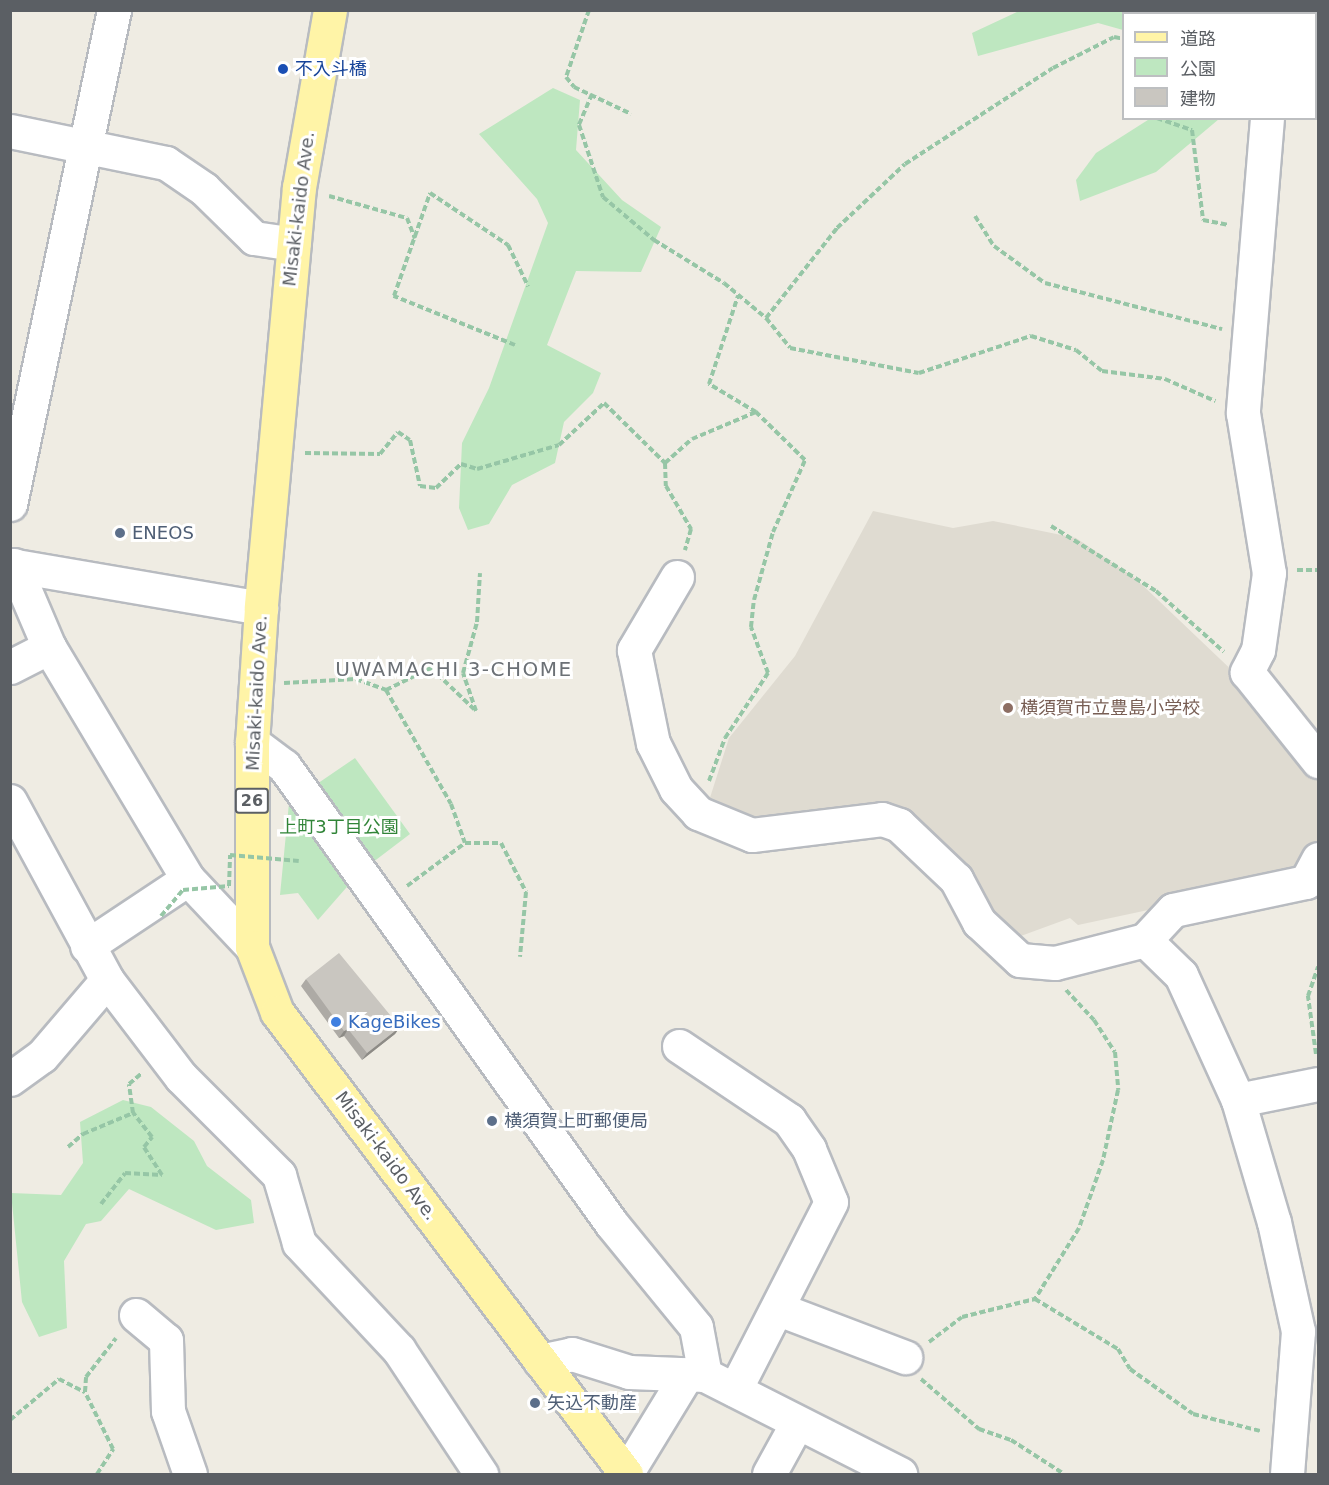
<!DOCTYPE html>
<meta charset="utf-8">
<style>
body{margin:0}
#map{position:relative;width:1329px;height:1485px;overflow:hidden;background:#efece3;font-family:"DejaVu Sans","Noto Sans JP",sans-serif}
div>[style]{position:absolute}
.education>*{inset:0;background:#dfdbd1}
.green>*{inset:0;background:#bee7c0}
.path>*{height:4px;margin-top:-2px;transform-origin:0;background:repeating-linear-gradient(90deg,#96c6a6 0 6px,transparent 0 9px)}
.roads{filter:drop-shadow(2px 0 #b8bbc0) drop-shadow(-2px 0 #b8bbc0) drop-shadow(0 2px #b8bbc0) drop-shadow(0 -2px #b8bbc0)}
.minor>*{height:33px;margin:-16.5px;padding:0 16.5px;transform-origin:16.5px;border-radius:16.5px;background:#fff}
.major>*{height:33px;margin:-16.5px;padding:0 16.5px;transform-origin:16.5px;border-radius:16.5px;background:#fff4a7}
.path-bridge>*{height:4px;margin-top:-2px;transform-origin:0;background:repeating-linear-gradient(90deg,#96c6a6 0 6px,transparent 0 9px)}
.wall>*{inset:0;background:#adaaa5}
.shaded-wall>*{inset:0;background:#8d8b86}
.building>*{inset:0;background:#c9c6c0}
.dots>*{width:16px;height:16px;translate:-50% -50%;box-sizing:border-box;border:3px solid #fff;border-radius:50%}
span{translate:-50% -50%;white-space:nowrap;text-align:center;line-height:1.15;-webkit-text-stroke:6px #fff;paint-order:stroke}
.shield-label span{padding:2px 4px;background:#fff;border:2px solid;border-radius:4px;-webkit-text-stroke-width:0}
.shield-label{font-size:16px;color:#5b5f64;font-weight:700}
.transit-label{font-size:18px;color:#164399}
.left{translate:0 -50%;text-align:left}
.street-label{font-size:18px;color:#5b5f64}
.service-label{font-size:18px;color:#4e5e75}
.education-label{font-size:18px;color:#785e54}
.park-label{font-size:18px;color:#318538}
.shop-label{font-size:18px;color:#366cbe}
.neighbourhood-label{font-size:20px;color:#6c7176;letter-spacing:1.5px}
.frame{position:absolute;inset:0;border:12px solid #5b5f64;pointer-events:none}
.legend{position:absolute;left:1122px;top:12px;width:195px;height:108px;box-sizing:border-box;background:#fff;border:2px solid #bdbfc1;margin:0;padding:8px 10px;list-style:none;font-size:18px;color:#5b5f64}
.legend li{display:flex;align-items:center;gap:12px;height:30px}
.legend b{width:30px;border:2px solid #bdbfc1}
</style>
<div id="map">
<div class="education">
<i style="clip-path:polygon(873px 511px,953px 528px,993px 521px,1076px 538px,1135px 578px,1241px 679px,1318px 769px,1318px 847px,1298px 878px,1078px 925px,1070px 918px,1002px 943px,888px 808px,778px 833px,708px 804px,729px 738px,795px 656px)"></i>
</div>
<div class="green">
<i style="clip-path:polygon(1268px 11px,1124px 14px,1123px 30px,1098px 23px,978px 56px,972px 33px,1019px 11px)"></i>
<i style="clip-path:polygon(553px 88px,580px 100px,576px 150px,622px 200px,661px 227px,641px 272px,576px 271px,547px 345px,601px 373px,593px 393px,564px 422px,555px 463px,512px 485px,489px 524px,468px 530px,459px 508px,462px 443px,489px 388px,548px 223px,537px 199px,479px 134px)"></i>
<i style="clip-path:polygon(1151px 118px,1219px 119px,1156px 172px,1080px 201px,1076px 180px,1096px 153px)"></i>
<i style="clip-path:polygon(355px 758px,410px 834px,360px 872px,318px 920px,298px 893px,280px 895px,289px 803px)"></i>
<i style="clip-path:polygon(123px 1100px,151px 1107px,194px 1141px,207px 1166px,251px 1200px,254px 1223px,216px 1230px,129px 1189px,101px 1221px,86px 1224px,64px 1261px,67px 1328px,39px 1337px,22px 1302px,11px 1193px,61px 1195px,83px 1163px,80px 1122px)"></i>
</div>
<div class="path">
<i style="left:589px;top:10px;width:71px;rotate:108.9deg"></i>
<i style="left:566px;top:77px;width:13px;rotate:51deg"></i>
<i style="left:574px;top:87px;width:63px;rotate:25.3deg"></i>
<i style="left:592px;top:94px;width:34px;rotate:113deg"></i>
<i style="left:579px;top:125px;width:76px;rotate:71.6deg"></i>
<i style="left:603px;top:197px;width:67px;rotate:40.1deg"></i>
<i style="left:654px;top:240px;width:82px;rotate:31.6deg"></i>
<i style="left:724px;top:283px;width:55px;rotate:39.8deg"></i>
<i style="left:766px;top:318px;width:38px;rotate:51deg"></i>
<i style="left:790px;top:348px;width:131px;rotate:11deg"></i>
<i style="left:919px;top:373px;width:118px;rotate:-18.3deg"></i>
<i style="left:1031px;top:336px;width:47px;rotate:17.3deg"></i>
<i style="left:1076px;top:350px;width:33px;rotate:39deg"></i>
<i style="left:1102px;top:371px;width:64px;rotate:7.2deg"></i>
<i style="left:1165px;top:379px;width:55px;rotate:23.7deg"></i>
<i style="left:1157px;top:118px;width:37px;rotate:19deg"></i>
<i style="left:1192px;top:130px;width:91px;rotate:83deg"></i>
<i style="left:1203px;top:220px;width:25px;rotate:11deg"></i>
<i style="left:329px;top:196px;width:81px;rotate:15.8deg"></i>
<i style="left:407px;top:218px;width:22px;rotate:69deg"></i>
<i style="left:975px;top:216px;width:36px;rotate:58deg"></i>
<i style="left:994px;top:246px;width:63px;rotate:36deg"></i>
<i style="left:1045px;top:283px;width:183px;rotate:14.6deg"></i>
<i style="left:766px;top:318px;width:115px;rotate:-51.7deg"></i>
<i style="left:837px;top:228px;width:93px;rotate:-43.3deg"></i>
<i style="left:905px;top:164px;width:176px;rotate:-33deg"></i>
<i style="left:1053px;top:68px;width:68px;rotate:-26.9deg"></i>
<i style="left:1114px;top:37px;width:10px;rotate:11deg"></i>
<i style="left:515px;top:345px;width:131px;rotate:-158deg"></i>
<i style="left:394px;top:296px;width:109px;rotate:-70.7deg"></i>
<i style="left:430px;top:193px;width:94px;rotate:33.7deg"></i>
<i style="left:508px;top:245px;width:46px;rotate:64deg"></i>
<i style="left:305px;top:453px;width:75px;rotate:0.8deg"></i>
<i style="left:380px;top:454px;width:28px;rotate:-51deg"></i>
<i style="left:398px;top:432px;width:14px;rotate:34deg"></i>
<i style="left:410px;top:440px;width:47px;rotate:77.7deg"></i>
<i style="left:420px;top:486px;width:16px;rotate:7deg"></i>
<i style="left:436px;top:488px;width:35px;rotate:-44deg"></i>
<i style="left:461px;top:464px;width:17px;rotate:17deg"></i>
<i style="left:477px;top:469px;width:85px;rotate:-16.3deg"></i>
<i style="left:559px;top:445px;width:62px;rotate:-43deg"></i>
<i style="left:604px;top:403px;width:86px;rotate:44.5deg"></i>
<i style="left:665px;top:463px;width:23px;rotate:88deg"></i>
<i style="left:666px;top:486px;width:50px;rotate:59.8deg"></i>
<i style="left:691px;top:529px;width:22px;rotate:106deg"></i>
<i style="left:665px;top:463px;width:36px;rotate:-42deg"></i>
<i style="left:692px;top:439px;width:69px;rotate:-22.9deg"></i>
<i style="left:1051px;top:526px;width:123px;rotate:31.8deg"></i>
<i style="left:1156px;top:591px;width:91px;rotate:41.9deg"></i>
<i style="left:1297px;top:570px;width:21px"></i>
<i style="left:284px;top:683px;width:72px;rotate:-3.2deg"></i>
<i style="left:356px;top:679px;width:32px;rotate:20deg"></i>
<i style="left:386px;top:690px;width:50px;rotate:-26.1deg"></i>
<i style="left:431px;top:668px;width:62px;rotate:43.7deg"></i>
<i style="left:476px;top:711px;width:40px;rotate:-108.9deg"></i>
<i style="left:463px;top:673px;width:53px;rotate:-74.6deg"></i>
<i style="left:477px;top:622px;width:49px;rotate:-86.5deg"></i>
<i style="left:386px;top:690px;width:131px;rotate:60.3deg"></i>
<i style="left:451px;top:804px;width:41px;rotate:70.3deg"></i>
<i style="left:709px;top:781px;width:46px;rotate:-69.6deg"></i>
<i style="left:725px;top:738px;width:78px;rotate:-56.5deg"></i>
<i style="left:768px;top:673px;width:49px;rotate:-110.3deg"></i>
<i style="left:751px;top:627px;width:27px;rotate:-84deg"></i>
<i style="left:754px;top:600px;width:71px;rotate:-74.4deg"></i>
<i style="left:773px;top:532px;width:79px;rotate:-66deg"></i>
<i style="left:805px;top:460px;width:69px;rotate:-135.6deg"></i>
<i style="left:756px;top:412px;width:55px;rotate:-149.2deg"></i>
<i style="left:709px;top:384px;width:93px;rotate:-71.8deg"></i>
<i style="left:407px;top:886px;width:72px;rotate:-36.6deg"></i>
<i style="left:465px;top:843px;width:36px"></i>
<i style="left:501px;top:843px;width:55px;rotate:63deg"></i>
<i style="left:526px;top:892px;width:65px;rotate:95.3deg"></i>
<i style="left:1066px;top:990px;width:41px;rotate:47deg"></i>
<i style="left:1094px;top:1020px;width:38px;rotate:57deg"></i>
<i style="left:1115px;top:1052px;width:38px;rotate:85deg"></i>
<i style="left:1118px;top:1090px;width:72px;rotate:102.1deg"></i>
<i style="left:1103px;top:1160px;width:72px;rotate:109.4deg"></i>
<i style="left:1079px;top:1228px;width:84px;rotate:121.8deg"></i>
<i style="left:1035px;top:1299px;width:97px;rotate:31.1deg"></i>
<i style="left:1118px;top:1349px;width:23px;rotate:59deg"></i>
<i style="left:1130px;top:1369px;width:77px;rotate:35.5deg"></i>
<i style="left:1193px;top:1414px;width:69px;rotate:14.2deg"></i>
<i style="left:1316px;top:1054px;width:59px;rotate:-97.9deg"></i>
<i style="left:1308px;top:996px;width:31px;rotate:-71deg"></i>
<i style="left:68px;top:1147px;width:20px;rotate:-41deg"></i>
<i style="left:83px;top:1134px;width:54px;rotate:-22.8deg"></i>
<i style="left:101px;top:1204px;width:39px;rotate:-52deg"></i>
<i style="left:125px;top:1173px;width:37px;rotate:3deg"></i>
<i style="left:162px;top:1175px;width:33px;rotate:-123deg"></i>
<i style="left:144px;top:1147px;width:13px;rotate:-51deg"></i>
<i style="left:152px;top:1137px;width:31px;rotate:-128deg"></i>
<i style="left:133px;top:1113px;width:29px;rotate:-98deg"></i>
<i style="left:129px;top:1084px;width:17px;rotate:-40deg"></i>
<i style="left:929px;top:1342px;width:41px;rotate:-37.1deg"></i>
<i style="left:962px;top:1317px;width:75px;rotate:-13.9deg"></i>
<i style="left:921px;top:1379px;width:77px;rotate:40.8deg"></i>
<i style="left:979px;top:1429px;width:34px;rotate:19deg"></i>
<i style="left:1011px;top:1440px;width:63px;rotate:32.7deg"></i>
<i style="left:10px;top:1420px;width:64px;rotate:-39.9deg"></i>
<i style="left:59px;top:1379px;width:29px;rotate:27deg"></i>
<i style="left:97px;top:1474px;width:30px;rotate:-57deg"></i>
<i style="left:113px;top:1449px;width:64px;rotate:-116.2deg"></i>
<i style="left:85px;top:1392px;width:15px;rotate:-86deg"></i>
<i style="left:86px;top:1377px;width:49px;rotate:-52.4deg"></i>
</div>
<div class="roads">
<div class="minor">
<i style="left:1316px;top:72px;width:4px;rotate:-56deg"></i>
<i style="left:1267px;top:118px;width:296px;rotate:94.7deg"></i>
<i style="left:1243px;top:413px;width:162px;rotate:80.8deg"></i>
<i style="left:1269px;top:573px;width:78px;rotate:98.1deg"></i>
<i style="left:1258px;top:650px;width:25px;rotate:117deg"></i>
<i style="left:1247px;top:672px;width:114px;rotate:51.4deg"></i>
<i style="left:10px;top:131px;width:159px;rotate:11.6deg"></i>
<i style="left:166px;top:163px;width:46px;rotate:34.4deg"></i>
<i style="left:204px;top:189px;width:70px;rotate:44.4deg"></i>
<i style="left:254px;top:238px;width:40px;rotate:8.5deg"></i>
<i style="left:10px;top:504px;width:505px;rotate:-78.11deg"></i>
<i style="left:10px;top:565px;width:255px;rotate:9.7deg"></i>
<i style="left:14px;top:565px;width:89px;rotate:66.9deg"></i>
<i style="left:49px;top:647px;width:270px;rotate:59.1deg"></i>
<i style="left:188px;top:879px;width:93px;rotate:46.7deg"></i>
<i style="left:677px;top:577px;width:85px;rotate:120.5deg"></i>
<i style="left:634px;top:650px;width:95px;rotate:78.5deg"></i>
<i style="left:653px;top:743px;width:51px;rotate:63.4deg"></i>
<i style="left:676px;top:789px;width:33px;rotate:47deg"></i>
<i style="left:698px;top:813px;width:58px;rotate:22.2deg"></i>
<i style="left:752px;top:835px;width:131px;rotate:-7deg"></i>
<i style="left:882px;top:819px;width:18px;rotate:19deg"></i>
<i style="left:899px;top:825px;width:79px;rotate:43.5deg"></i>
<i style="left:956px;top:879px;width:49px;rotate:61.9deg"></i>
<i style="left:979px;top:922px;width:56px;rotate:42.8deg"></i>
<i style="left:1020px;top:960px;width:35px;rotate:5deg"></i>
<i style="left:1055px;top:963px;width:93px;rotate:-14.3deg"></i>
<i style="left:1145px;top:940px;width:50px;rotate:44.2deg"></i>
<i style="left:1181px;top:975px;width:137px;rotate:65.5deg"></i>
<i style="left:1238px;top:1100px;width:127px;rotate:73.6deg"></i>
<i style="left:1274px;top:1222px;width:112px;rotate:77.6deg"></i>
<i style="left:1298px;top:1331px;width:143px;rotate:94.4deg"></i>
<i style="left:10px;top:667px;width:44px;rotate:-27.1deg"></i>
<i style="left:252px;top:742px;width:40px;rotate:37deg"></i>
<i style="left:284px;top:766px;width:562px;rotate:54.41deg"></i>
<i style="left:611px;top:1223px;width:134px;rotate:50.7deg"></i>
<i style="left:696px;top:1327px;width:49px;rotate:79.4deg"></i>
<i style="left:10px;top:801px;width:204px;rotate:61.5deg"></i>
<i style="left:107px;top:980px;width:122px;rotate:52.7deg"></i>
<i style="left:181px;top:1077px;width:139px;rotate:45deg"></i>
<i style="left:279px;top:1175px;width:71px;rotate:73.6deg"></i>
<i style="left:299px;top:1243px;width:146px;rotate:46.9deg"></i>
<i style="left:399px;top:1350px;width:149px;rotate:56.5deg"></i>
<i style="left:1145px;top:940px;width:41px;rotate:-47deg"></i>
<i style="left:1173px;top:910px;width:136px;rotate:-11.9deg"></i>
<i style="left:1306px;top:882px;width:26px;rotate:-62deg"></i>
<i style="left:87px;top:946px;width:121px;rotate:-33.6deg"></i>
<i style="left:679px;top:1046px;width:133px;rotate:33.9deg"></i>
<i style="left:789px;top:1120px;width:35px;rotate:55deg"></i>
<i style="left:809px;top:1149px;width:57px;rotate:67.5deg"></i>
<i style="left:831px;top:1202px;width:211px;rotate:117.1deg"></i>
<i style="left:10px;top:1079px;width:39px;rotate:-36deg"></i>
<i style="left:42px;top:1056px;width:100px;rotate:-49.5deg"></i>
<i style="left:1238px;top:1100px;width:82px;rotate:-11.3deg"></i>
<i style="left:781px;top:1310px;width:133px;rotate:20.8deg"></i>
<i style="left:136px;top:1315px;width:39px;rotate:40deg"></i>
<i style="left:166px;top:1340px;width:71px;rotate:88.4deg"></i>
<i style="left:168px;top:1411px;width:67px;rotate:70.8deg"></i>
<i style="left:540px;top:1361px;width:33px;rotate:-12deg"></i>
<i style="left:572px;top:1354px;width:60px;rotate:17.5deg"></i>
<i style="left:629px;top:1372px;width:76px;rotate:2.3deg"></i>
<i style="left:705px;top:1375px;width:219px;rotate:26.9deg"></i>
<i style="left:626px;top:1474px;width:117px;rotate:-58.6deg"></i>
<i style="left:769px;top:1474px;width:58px;rotate:-61.2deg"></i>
</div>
<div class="major">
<i style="left:330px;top:10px;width:180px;rotate:99.9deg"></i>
<i style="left:299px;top:187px;width:423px;rotate:95.2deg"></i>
<i style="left:261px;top:608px;width:134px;rotate:93.8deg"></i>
<i style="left:252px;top:742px;width:205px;rotate:90deg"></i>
<i style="left:252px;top:947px;width:70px;rotate:69deg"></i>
<i style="left:277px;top:1012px;width:579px;rotate:52.93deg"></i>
</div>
</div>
<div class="path-bridge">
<i style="left:161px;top:916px;width:34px;rotate:-50deg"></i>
<i style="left:183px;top:890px;width:46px;rotate:-5deg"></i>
<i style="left:229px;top:886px;width:31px;rotate:-88deg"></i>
<i style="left:230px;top:855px;width:69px;rotate:5deg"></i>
</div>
<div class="wall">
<i style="clip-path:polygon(306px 979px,400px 1027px,395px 1034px,362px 1060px,344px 1036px,339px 1038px,301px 986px)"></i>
</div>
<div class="shaded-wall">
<i style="clip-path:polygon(400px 1027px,395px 1034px,362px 1060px,367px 1053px)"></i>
<i style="clip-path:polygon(348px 1029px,344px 1036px,339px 1038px,344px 1031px)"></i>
</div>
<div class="building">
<i style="clip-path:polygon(339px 953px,400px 1027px,367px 1053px,348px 1029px,344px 1031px,306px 979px)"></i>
</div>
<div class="dots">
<i style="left:283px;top:69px;background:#1a4fb4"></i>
<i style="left:120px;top:533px;background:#5c6f8a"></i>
<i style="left:1008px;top:708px;background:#8d6e63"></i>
<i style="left:336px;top:1022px;background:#3f7fe0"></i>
<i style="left:492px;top:1121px;background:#5c6f8a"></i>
<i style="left:535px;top:1403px;background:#5c6f8a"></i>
</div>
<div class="shield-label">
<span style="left:252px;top:801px">26</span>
</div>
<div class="transit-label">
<span class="left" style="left:295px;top:69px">不入斗橋</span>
</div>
<div class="street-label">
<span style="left:299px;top:209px;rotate:-83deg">Misaki-kaido Ave.</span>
<span style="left:257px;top:693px;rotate:-87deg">Misaki-kaido Ave.</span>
<span style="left:386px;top:1156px;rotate:53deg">Misaki-kaido Ave.</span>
</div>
<div class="service-label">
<span class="left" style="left:132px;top:533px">ENEOS</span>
<span class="left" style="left:504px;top:1121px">横須賀上町郵便局</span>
<span class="left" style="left:547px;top:1403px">矢込不動産</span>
</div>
<div class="education-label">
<span class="left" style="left:1020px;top:708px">横須賀市立豊島小学校</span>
</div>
<div class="park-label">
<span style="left:339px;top:827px">上町3丁目公園</span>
</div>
<div class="shop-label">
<span class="left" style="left:348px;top:1022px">KageBikes</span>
</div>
<div class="neighbourhood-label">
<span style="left:454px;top:669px">UWAMACHI 3-CHOME</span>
</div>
<div class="frame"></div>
<ul class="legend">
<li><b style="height:8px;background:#fff4a7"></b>道路</li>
<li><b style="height:16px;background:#bee7c0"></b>公園</li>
<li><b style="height:16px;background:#c9c6c0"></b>建物</li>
</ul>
</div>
